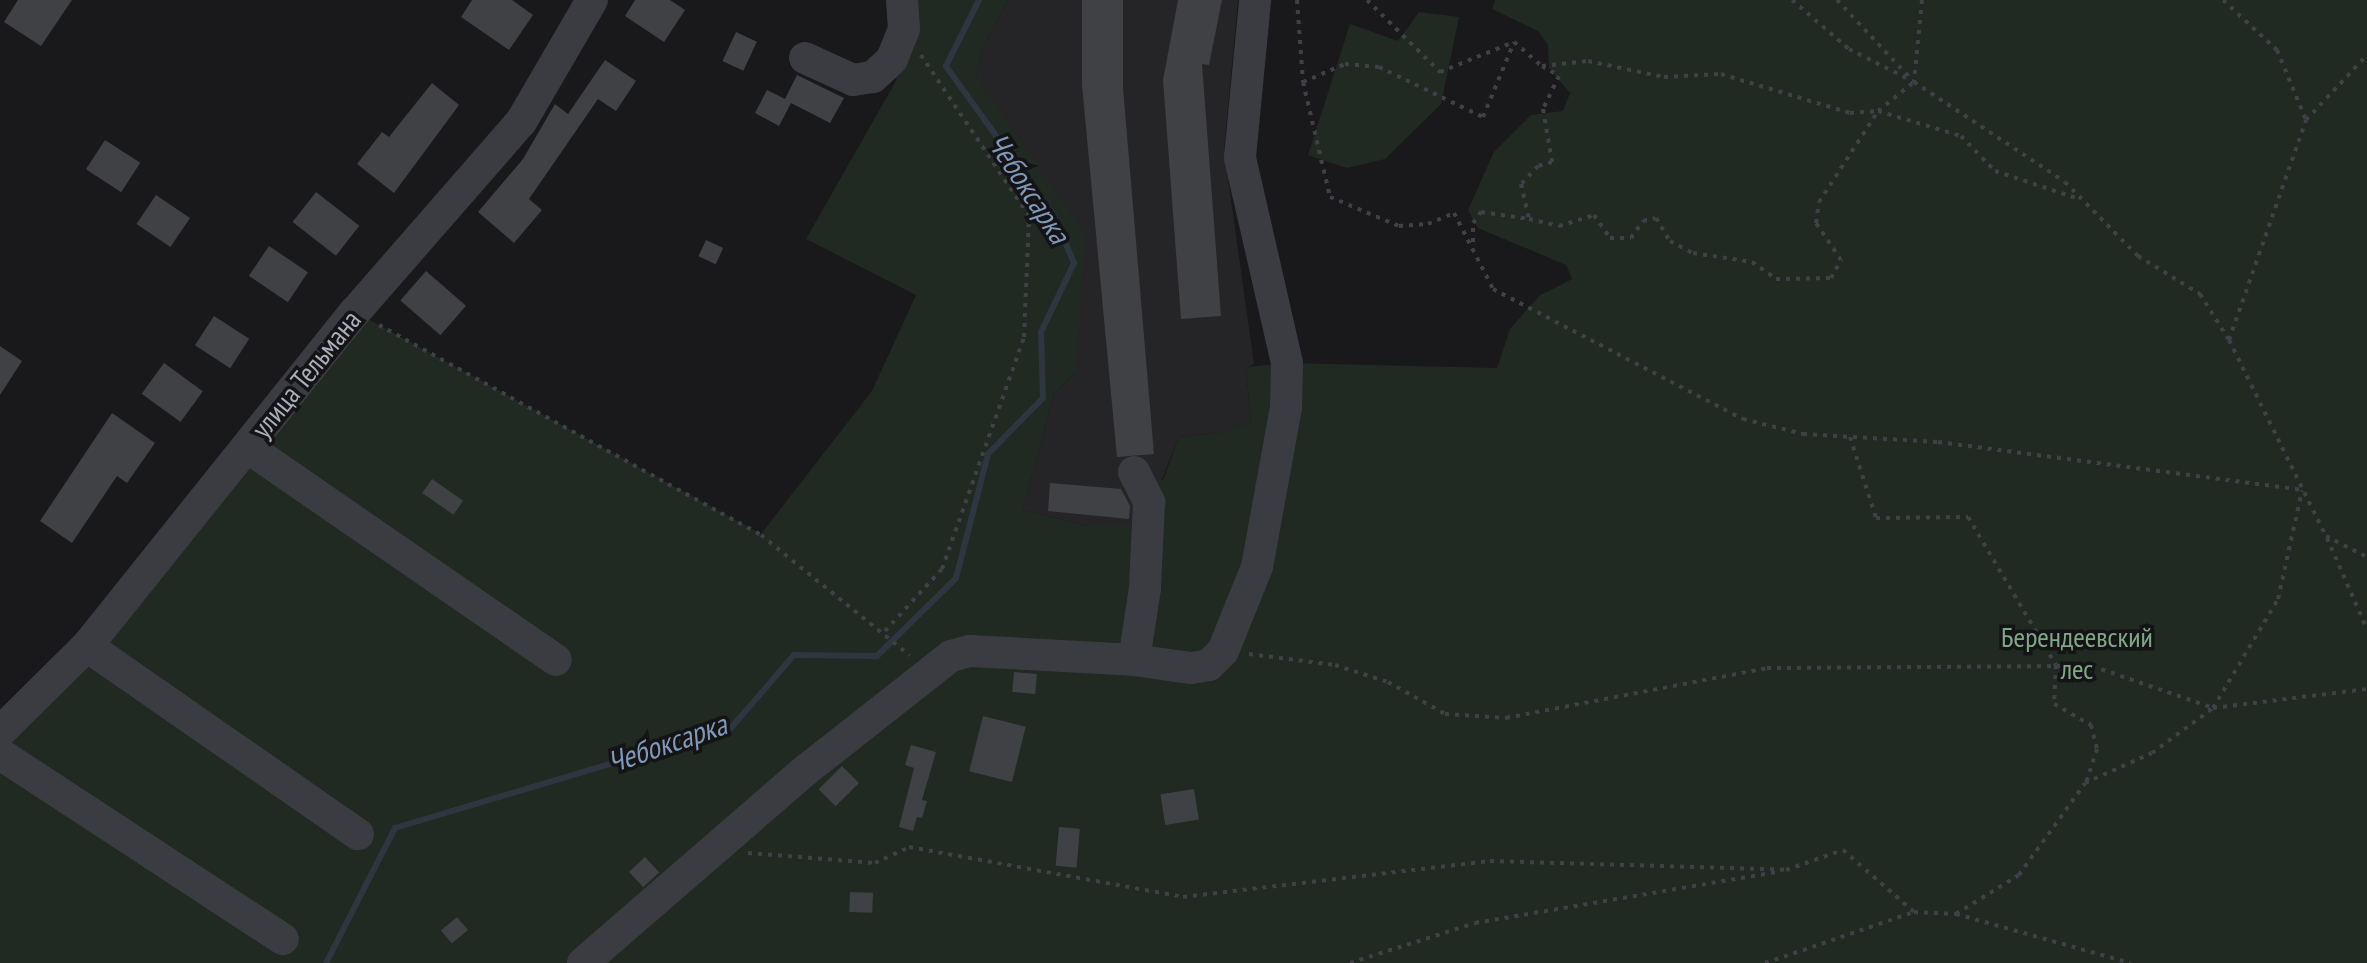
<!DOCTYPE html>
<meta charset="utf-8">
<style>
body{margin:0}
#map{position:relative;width:2367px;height:963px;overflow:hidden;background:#19191b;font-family:"PT Sans Narrow",sans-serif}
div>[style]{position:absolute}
.built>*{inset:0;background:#252528}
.green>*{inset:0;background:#202922}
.stream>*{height:6px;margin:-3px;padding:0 3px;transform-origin:3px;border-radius:3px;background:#2e3640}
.building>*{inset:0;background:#404145;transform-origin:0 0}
.path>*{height:4px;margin-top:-2px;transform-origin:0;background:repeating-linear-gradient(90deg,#3f4147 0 4px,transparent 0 10px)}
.minor>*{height:32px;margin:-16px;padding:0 16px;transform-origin:16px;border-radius:16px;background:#3b3c42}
span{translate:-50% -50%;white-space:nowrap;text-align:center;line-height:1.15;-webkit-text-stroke:7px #141416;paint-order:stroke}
.street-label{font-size:28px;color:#abaebb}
.park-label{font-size:28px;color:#81a787}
.water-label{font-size:30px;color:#8198b7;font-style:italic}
</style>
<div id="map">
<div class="built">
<i style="clip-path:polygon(1008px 0,1238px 0,1224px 150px,1254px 364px,1246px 368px,1251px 422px,1218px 433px,1179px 437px,1143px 526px,1088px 526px,1023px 510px,1054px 393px,1075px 373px,976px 76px,983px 47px)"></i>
</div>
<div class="green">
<i style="clip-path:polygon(904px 0,1008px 0,983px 47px,976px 76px,1086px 235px,1075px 373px,1054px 393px,1023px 510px,1088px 526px,1142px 526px,1144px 486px,1163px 480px,1179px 437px,1218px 433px,1251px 422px,1246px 367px,1287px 363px,1497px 368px,1510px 329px,1539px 296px,1572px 279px,1566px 265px,1478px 228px,1468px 210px,1494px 152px,1531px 115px,1563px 111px,1570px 93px,1549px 68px,1548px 45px,1538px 31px,1492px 9px,1495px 0,2367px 0,2367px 963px,0 963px,0 732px,355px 312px,761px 534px,872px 391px,916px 295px,806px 239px,896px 81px)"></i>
<i style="clip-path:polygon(1419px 12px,1459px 17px,1441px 104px,1385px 159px,1347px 168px,1308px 155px,1350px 24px,1398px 41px)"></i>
</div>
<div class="stream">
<i style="left:326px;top:963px;width:152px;rotate:-62.9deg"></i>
<i style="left:395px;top:828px;width:351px;rotate:-16.6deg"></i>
<i style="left:731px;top:728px;width:96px;rotate:-49.2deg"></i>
<i style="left:794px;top:655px;width:83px;rotate:0.7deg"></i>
<i style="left:877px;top:656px;width:111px;rotate:-44.6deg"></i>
<i style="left:956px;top:578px;width:128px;rotate:-75.5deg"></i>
<i style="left:988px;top:454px;width:78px;rotate:-45.5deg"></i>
<i style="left:1043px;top:398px;width:66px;rotate:-91.7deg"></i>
<i style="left:1041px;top:332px;width:76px;rotate:-64.4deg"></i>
<i style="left:1074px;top:263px;width:51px;rotate:-113.1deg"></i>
<i style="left:1054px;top:216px;width:185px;rotate:-125.8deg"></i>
<i style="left:946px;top:66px;width:74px;rotate:-63.4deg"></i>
</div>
<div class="building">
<i style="clip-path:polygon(18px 0,72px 0,41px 46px,4px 22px)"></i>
<i style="clip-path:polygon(472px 0,512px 0,533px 15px,509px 50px,461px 17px)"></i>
<i style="clip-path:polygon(635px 0,670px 0,685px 10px,664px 42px,625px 16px)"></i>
<i style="clip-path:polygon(1082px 0,1123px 0,1123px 88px,1154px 454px,1117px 457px,1082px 85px)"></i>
<i style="clip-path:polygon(1178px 0,1222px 0,1209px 65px,1202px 64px,1221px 316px,1181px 319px,1163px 80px)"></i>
<i style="left:736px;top:32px;width:23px;height:32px;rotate:25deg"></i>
<i style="clip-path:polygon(605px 60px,636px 81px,616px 111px,598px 99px,529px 199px,542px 210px,514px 243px,478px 212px,523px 159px,555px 104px,568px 114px)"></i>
<i style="clip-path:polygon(797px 75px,844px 98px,830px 123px,791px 103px,779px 126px,755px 113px,767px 90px,785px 99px)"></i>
<i style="clip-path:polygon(432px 83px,459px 105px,394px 193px,357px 164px,382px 132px,389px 137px)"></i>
<i style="left:105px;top:140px;width:42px;height:35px;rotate:33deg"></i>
<i style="left:316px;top:192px;width:55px;height:38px;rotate:38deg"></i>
<i style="left:156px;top:195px;width:41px;height:35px;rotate:34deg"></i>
<i style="left:706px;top:240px;width:19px;height:18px;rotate:25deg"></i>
<i style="left:269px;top:246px;width:47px;height:36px;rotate:34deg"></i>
<i style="left:426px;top:271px;width:53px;height:39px;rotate:41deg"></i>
<i style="left:214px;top:316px;width:42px;height:35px;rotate:33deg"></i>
<i style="clip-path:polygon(0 346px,22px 361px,0 395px)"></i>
<i style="left:164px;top:363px;width:48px;height:38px;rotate:36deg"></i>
<i style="clip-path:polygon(112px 413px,155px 443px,127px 483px,117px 476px,72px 543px,40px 521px)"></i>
<i style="left:432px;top:479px;width:38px;height:17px;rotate:35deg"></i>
<i style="clip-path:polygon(1050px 483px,1121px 489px,1130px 506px,1129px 519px,1048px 511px)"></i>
<i style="left:1014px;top:672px;width:23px;height:20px;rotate:5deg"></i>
<i style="left:983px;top:716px;width:44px;height:57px;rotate:14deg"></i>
<i style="clip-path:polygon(911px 745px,936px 752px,922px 800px,927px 801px,922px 818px,917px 817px,913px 831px,899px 827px,914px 768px,905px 765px)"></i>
<i style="left:842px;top:766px;width:24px;height:33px;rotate:45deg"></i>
<i style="left:1194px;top:789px;width:31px;height:34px;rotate:81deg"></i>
<i style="left:1059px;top:827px;width:21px;height:39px;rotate:5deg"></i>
<i style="left:645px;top:857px;width:21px;height:22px;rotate:47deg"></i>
<i style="left:850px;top:892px;width:23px;height:20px;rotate:2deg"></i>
<i style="left:457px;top:917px;width:17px;height:21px;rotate:50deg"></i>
</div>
<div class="path">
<i style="left:1297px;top:0;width:82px;rotate:85.8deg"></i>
<i style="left:1303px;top:82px;width:118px;rotate:76.8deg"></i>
<i style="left:1330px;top:197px;width:75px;rotate:22.8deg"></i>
<i style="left:1399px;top:226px;width:29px;rotate:-4deg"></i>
<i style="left:1428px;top:224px;width:28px;rotate:-23deg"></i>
<i style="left:1454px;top:213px;width:85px;rotate:62.8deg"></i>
<i style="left:1493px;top:289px;width:282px;rotate:27.5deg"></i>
<i style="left:1743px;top:419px;width:62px;rotate:14deg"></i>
<i style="left:1803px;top:434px;width:135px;rotate:3.4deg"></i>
<i style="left:1938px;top:442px;width:368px;rotate:7.5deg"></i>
<i style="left:1367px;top:0;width:103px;rotate:44.6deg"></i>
<i style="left:1440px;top:72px;width:80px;rotate:-22.1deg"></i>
<i style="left:1514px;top:42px;width:37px;rotate:41deg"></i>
<i style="left:1542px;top:66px;width:46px;rotate:-6.2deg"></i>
<i style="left:1588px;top:61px;width:78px;rotate:11.9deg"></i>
<i style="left:1664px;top:77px;width:57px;rotate:-3deg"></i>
<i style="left:1721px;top:74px;width:135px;rotate:16.8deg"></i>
<i style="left:1850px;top:113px;width:28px;rotate:-4deg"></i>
<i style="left:1878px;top:111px;width:87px;rotate:16.8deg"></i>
<i style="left:1961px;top:136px;width:49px;rotate:45.8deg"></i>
<i style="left:1995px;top:171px;width:89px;rotate:18.4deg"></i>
<i style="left:1792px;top:0;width:75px;rotate:40.7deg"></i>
<i style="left:1849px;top:49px;width:73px;rotate:26.9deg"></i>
<i style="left:1837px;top:0;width:105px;rotate:46.9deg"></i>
<i style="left:1922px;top:0;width:82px;rotate:95.6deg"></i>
<i style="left:1914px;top:82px;width:181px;rotate:33.5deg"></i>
<i style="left:2065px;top:182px;width:104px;rotate:45.4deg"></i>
<i style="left:2138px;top:256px;width:73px;rotate:31.5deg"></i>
<i style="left:2200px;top:294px;width:54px;rotate:57.8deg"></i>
<i style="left:2229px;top:340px;width:219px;rotate:63.7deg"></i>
<i style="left:2326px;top:536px;width:46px;rotate:27.1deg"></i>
<i style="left:2223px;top:0;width:74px;rotate:42.8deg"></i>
<i style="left:2277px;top:50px;width:76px;rotate:67.5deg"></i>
<i style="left:1542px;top:66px;width:20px;rotate:30deg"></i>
<i style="left:1559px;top:76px;width:37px;rotate:116deg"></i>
<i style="left:1543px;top:109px;width:54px;rotate:80.4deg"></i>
<i style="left:1552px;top:162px;width:15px;rotate:164deg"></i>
<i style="left:1538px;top:166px;width:25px;rotate:133deg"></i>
<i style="left:1521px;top:184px;width:36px;rotate:77deg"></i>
<i style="left:1529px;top:219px;width:31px;rotate:13deg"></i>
<i style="left:1559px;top:226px;width:37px;rotate:-17deg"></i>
<i style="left:1594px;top:215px;width:28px;rotate:55deg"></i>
<i style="left:1610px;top:238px;width:21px"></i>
<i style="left:1631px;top:238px;width:21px;rotate:-55deg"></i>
<i style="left:1643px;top:221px;width:13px;rotate:-13deg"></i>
<i style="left:1656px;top:218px;width:27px;rotate:59deg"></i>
<i style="left:1670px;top:241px;width:26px;rotate:28deg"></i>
<i style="left:1693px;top:253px;width:60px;rotate:8.7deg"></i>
<i style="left:1752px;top:262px;width:29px;rotate:35deg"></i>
<i style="left:1776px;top:279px;width:55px;rotate:-1deg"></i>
<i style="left:1831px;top:278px;width:21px;rotate:-61deg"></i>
<i style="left:1841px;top:260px;width:45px;rotate:-124deg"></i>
<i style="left:1816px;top:223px;width:21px;rotate:-82deg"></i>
<i style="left:1819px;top:202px;width:108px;rotate:-57deg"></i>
<i style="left:1878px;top:111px;width:46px;rotate:-38.9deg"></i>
<i style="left:1303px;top:82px;width:46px;rotate:-23.2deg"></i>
<i style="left:1345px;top:64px;width:34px;rotate:5deg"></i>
<i style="left:1379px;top:67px;width:115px;rotate:25.7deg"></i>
<i style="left:1483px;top:117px;width:81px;rotate:-67.5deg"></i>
<i style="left:1473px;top:242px;width:19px;rotate:-90deg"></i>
<i style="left:1473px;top:223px;width:14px;rotate:-54deg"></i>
<i style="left:1481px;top:212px;width:49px;rotate:8.3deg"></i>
<i style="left:379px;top:325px;width:436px;rotate:28.8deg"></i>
<i style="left:761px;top:535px;width:191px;rotate:39deg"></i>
<i style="left:2229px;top:340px;width:233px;rotate:-70.7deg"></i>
<i style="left:2306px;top:120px;width:89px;rotate:-46.8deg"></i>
<i style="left:1850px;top:437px;width:85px;rotate:72.2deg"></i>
<i style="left:1876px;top:518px;width:92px;rotate:-0.6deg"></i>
<i style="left:1968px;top:517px;width:172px;rotate:59.3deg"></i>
<i style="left:2056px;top:665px;width:39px;rotate:93deg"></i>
<i style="left:2054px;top:704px;width:43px;rotate:29.6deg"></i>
<i style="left:2091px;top:725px;width:25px;rotate:76deg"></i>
<i style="left:2097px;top:749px;width:35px;rotate:108deg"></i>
<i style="left:2327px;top:538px;width:99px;rotate:66.3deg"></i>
<i style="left:885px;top:631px;width:84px;rotate:-47.4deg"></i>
<i style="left:942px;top:569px;width:246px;rotate:-70.5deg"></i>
<i style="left:1024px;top:337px;width:121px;rotate:-87.6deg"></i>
<i style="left:1029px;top:216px;width:194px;rotate:-123.9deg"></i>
<i style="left:1249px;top:654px;width:87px;rotate:7.3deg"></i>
<i style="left:1335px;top:665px;width:56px;rotate:17.8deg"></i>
<i style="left:1388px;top:682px;width:65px;rotate:29.3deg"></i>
<i style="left:1445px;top:714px;width:61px;rotate:3.8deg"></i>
<i style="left:1506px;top:718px;width:266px;rotate:-10.8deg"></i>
<i style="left:1767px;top:668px;width:325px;rotate:-0.4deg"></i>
<i style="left:2092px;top:666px;width:128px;rotate:19.1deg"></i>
<i style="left:2213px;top:708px;width:155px;rotate:-7deg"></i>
<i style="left:748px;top:853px;width:127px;rotate:4.5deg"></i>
<i style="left:875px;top:863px;width:38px;rotate:-25deg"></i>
<i style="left:909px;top:847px;width:279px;rotate:10.3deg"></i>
<i style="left:1183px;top:897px;width:309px;rotate:-6.7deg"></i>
<i style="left:1490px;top:861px;width:296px;rotate:1.7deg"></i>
<i style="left:1786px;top:870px;width:60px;rotate:-19.3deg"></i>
<i style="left:1843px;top:850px;width:94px;rotate:41.1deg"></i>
<i style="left:1914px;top:912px;width:42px;rotate:2.7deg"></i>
<i style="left:1956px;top:914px;width:181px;rotate:15.7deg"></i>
<i style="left:1956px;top:914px;width:74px;rotate:-31.8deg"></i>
<i style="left:2019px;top:875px;width:113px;rotate:-54.3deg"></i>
<i style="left:2085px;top:783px;width:73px;rotate:-24.1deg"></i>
<i style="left:2152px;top:753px;width:76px;rotate:-36.4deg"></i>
<i style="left:2213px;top:708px;width:127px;rotate:-59.2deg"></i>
<i style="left:2278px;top:599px;width:111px;rotate:-77.5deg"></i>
<i style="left:1350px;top:963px;width:131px;rotate:-17.7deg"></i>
<i style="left:1475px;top:923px;width:306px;rotate:-9.6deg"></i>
<i style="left:1765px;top:963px;width:157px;rotate:-18.9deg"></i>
</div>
<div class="minor">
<i style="left:805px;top:58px;width:53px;rotate:24.6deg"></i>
<i style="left:853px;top:80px;width:20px;rotate:-9deg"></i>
<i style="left:873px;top:77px;width:26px;rotate:-43deg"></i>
<i style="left:892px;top:59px;width:32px;rotate:-68deg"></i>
<i style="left:904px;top:29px;width:29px;rotate:-94deg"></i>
<i style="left:247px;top:447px;width:375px;rotate:34.6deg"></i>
<i style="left:1134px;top:472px;width:34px;rotate:63deg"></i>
<i style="left:1149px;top:502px;width:86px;rotate:92.7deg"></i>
<i style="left:1145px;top:588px;width:73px;rotate:98.7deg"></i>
<i style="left:87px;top:646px;width:330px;rotate:34.8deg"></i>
<i style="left:0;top:732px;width:122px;rotate:-44.7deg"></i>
<i style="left:87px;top:646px;width:428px;rotate:-51.3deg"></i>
<i style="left:355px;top:312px;width:252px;rotate:-48.9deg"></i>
<i style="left:521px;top:122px;width:141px;rotate:-59.8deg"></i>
<i style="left:0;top:754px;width:338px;rotate:33.2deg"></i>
<i style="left:583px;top:963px;width:295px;rotate:-40.9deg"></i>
<i style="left:806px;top:770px;width:184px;rotate:-38.2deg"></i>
<i style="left:951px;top:656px;width:20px;rotate:-15deg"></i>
<i style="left:970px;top:651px;width:164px;rotate:3.1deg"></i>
<i style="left:1134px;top:660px;width:58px;rotate:8deg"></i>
<i style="left:1191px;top:668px;width:18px;rotate:-9deg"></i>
<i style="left:1209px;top:665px;width:20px;rotate:-45deg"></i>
<i style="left:1223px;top:651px;width:91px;rotate:-68deg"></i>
<i style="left:1257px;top:567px;width:162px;rotate:-79.7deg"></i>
<i style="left:1286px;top:408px;width:45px;rotate:-88.7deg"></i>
<i style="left:1287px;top:363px;width:211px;rotate:-102.9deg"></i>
<i style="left:1240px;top:157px;width:158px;rotate:-84.5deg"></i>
</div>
<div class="street-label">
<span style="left:306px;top:374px;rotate:-51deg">улица Тельмана</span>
</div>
<div class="park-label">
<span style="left:2077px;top:653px">Берендеевский<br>лес</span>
</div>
<div class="water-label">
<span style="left:1029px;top:188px;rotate:57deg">Чебоксарка</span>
<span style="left:667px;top:743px;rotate:-19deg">Чебоксарка</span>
</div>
</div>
